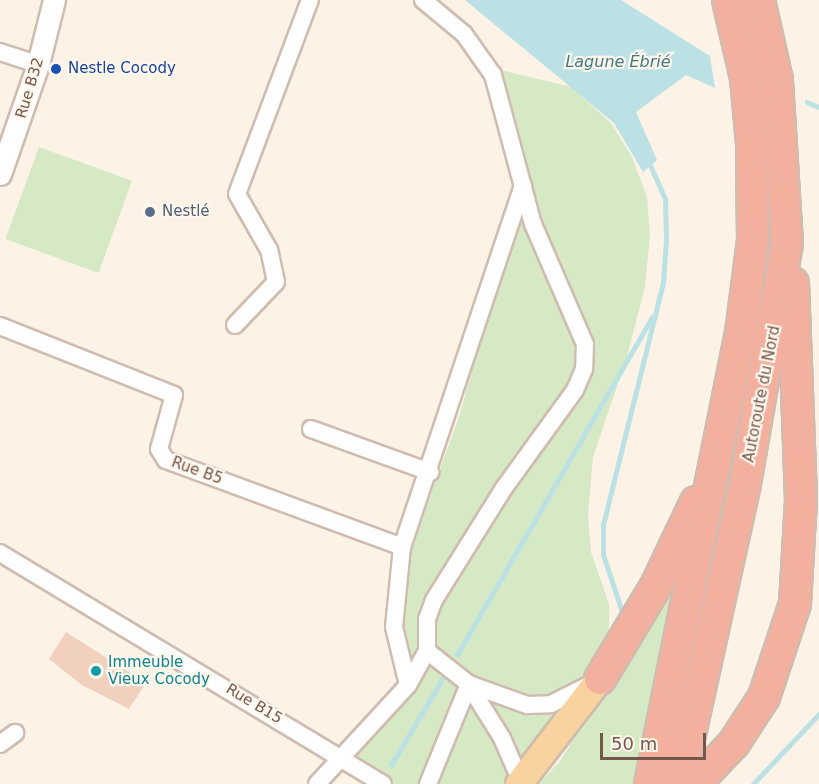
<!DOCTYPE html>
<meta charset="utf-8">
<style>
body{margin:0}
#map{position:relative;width:819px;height:784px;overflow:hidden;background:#fcf2e6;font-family:"DejaVu Sans",sans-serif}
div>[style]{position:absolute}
.green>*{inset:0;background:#d6e9c5;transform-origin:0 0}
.water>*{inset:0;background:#bbe1e5}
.stream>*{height:4.5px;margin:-2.25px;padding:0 2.25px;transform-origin:2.25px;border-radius:2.25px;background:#bbe1e5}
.building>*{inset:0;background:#f1d0be}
.roads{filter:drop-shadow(2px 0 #cfbcaf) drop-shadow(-2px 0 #cfbcaf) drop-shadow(0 2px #cfbcaf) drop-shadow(0 -2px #cfbcaf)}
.minor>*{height:16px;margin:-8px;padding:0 8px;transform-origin:8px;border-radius:8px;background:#fff}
.tertiary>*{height:21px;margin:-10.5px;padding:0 10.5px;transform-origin:10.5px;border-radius:10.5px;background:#fff}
.primary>*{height:26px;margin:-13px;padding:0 13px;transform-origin:13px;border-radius:13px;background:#f8d3a0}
.motorway>*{height:30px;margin:-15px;padding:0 15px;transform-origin:15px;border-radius:15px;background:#f4b09f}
.dots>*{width:16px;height:16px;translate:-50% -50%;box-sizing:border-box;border:3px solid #fff6ec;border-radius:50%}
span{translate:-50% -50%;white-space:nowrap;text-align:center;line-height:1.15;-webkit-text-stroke:4.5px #fff6ec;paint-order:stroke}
.transit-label{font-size:15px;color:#164399}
.left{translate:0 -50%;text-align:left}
.street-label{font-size:15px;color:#75584b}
.service-label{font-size:15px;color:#4e5e75}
.culture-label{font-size:15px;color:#0d838f}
.water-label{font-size:16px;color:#437a80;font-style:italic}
.scale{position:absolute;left:600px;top:733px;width:106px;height:27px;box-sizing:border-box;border:3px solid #75584b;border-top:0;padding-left:8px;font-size:18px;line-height:21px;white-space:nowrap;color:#75584b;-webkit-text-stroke:4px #fff6ec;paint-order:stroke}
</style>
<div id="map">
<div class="green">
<i style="clip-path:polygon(484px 66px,571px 87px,611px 123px,632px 157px,647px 197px,650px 236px,645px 286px,627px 357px,593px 457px,588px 515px,591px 552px,609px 604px,609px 634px,539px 744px,503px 784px,387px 784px,353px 760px,406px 689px,400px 631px,407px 559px,460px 414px,519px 194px)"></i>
<i style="left:39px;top:147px;width:99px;height:98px;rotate:20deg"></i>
<i style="clip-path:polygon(678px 570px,635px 784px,539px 784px,560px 761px)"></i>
</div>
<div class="water">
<i style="clip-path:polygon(465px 0,621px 0,710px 56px,715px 88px,686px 75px,636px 112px,657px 160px,643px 172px,614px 123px)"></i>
</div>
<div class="stream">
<i style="left:807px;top:102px;width:13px;rotate:23deg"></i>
<i style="left:621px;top:609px;width:57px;rotate:-108.4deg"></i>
<i style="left:603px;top:555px;width:30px;rotate:-90deg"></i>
<i style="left:603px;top:525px;width:249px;rotate:-76.1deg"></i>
<i style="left:663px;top:283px;width:44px;rotate:-86.1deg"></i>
<i style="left:666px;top:239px;width:40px;rotate:-91.4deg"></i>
<i style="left:665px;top:199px;width:42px;rotate:-114.1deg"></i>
<i style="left:457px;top:655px;width:390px;rotate:-60deg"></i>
<i style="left:391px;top:765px;width:104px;rotate:-59.2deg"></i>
<i style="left:753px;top:784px;width:96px;rotate:-46.7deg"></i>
</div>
<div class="building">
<i style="clip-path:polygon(66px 632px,146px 683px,129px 709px,82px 685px,49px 659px)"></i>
</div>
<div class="roads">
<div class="minor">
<i style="left:423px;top:0;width:53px;rotate:39.7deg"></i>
<i style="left:464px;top:34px;width:50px;rotate:54.7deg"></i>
<i style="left:493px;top:75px;width:154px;rotate:75deg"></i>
<i style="left:533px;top:224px;width:131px;rotate:66.6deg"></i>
<i style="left:585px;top:344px;width:25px;rotate:92deg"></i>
<i style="left:584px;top:369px;width:23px;rotate:113deg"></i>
<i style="left:575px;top:390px;width:121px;rotate:125.9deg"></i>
<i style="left:504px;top:488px;width:132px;rotate:122deg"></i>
<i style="left:434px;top:600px;width:20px;rotate:110deg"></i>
<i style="left:427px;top:619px;width:32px;rotate:90deg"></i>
<i style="left:427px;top:651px;width:53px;rotate:38.2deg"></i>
<i style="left:469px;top:684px;width:62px;rotate:19.9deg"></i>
<i style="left:527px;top:705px;width:24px;rotate:-2deg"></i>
<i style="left:551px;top:704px;width:47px;rotate:-26.6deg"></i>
<i style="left:0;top:52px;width:40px;rotate:18deg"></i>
<i style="left:235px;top:325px;width:59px;rotate:-46.4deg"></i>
<i style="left:276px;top:282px;width:33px;rotate:-102deg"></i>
<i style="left:269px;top:250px;width:64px;rotate:-119.7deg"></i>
<i style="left:237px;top:194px;width:207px;rotate:-69.4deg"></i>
<i style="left:0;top:326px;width:187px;rotate:21.6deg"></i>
<i style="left:174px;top:395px;width:56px;rotate:105.5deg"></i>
<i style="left:159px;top:449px;width:13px;rotate:58deg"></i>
<i style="left:166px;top:460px;width:252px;rotate:20.2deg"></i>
<i style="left:311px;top:429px;width:127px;rotate:19.9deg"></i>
<i style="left:0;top:553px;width:447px;rotate:31.1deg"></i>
<i style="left:408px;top:685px;width:60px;rotate:-103.6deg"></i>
<i style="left:394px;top:627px;width:80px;rotate:-84.3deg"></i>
<i style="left:402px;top:547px;width:381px;rotate:-71.5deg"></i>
<i style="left:469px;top:685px;width:62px;rotate:58.1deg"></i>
<i style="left:502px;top:738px;width:48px;rotate:66.6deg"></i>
<i style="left:0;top:744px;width:19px;rotate:-36deg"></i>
<i style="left:317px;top:784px;width:134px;rotate:-47.4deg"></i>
<i style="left:408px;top:685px;width:39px;rotate:-61deg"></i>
<i style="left:428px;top:784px;width:108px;rotate:-67.7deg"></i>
</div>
<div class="tertiary">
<i style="left:0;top:174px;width:116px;rotate:-70.9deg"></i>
<i style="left:38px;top:64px;width:66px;rotate:-76deg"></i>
</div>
<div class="primary">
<i style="left:519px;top:784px;width:133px;rotate:-52.4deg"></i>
</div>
<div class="motorway">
<i style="left:600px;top:679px;width:111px;rotate:-59deg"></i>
<i style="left:657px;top:584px;width:91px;rotate:-64.6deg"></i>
<i style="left:650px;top:784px;width:460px;rotate:-78.6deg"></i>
<i style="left:741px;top:333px;width:94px;rotate:-82.6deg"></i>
<i style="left:753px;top:240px;width:97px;rotate:-90.6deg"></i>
<i style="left:752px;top:143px;width:65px;rotate:-95.3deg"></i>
<i style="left:746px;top:78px;width:80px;rotate:-103deg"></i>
<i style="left:679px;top:784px;width:307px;rotate:-77.6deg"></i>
<i style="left:745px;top:484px;width:244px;rotate:-80.1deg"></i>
<i style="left:787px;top:244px;width:164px;rotate:-93.5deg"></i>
<i style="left:777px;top:80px;width:82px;rotate:-102.7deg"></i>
<i style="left:695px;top:784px;width:57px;rotate:-46.4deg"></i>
<i style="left:734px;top:743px;width:55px;rotate:-56.9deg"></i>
<i style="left:764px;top:697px;width:98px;rotate:-71.6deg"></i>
<i style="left:795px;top:604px;width:104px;rotate:-86.7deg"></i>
<i style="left:801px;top:500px;width:217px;rotate:-92.1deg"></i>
</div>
</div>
<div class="dots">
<i style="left:56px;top:69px;background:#1a4fb4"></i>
<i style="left:150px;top:212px;background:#5c6f8a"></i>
<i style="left:96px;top:671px;background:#0f9aa8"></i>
</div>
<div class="transit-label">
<span class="left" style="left:68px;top:69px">Nestle Cocody</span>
</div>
<div class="street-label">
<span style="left:30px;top:88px;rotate:-73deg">Rue B32</span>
<span style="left:762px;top:394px;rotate:-79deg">Autoroute du Nord</span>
<span style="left:197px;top:471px;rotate:20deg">Rue B5</span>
<span style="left:254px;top:704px;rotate:31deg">Rue B15</span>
</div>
<div class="service-label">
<span class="left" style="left:162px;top:212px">Nestlé</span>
</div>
<div class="culture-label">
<span class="left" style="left:108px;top:671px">Immeuble<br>Vieux Cocody</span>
</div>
<div class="water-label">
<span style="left:618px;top:62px">Lagune Ébrié</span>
</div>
<div class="scale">50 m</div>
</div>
